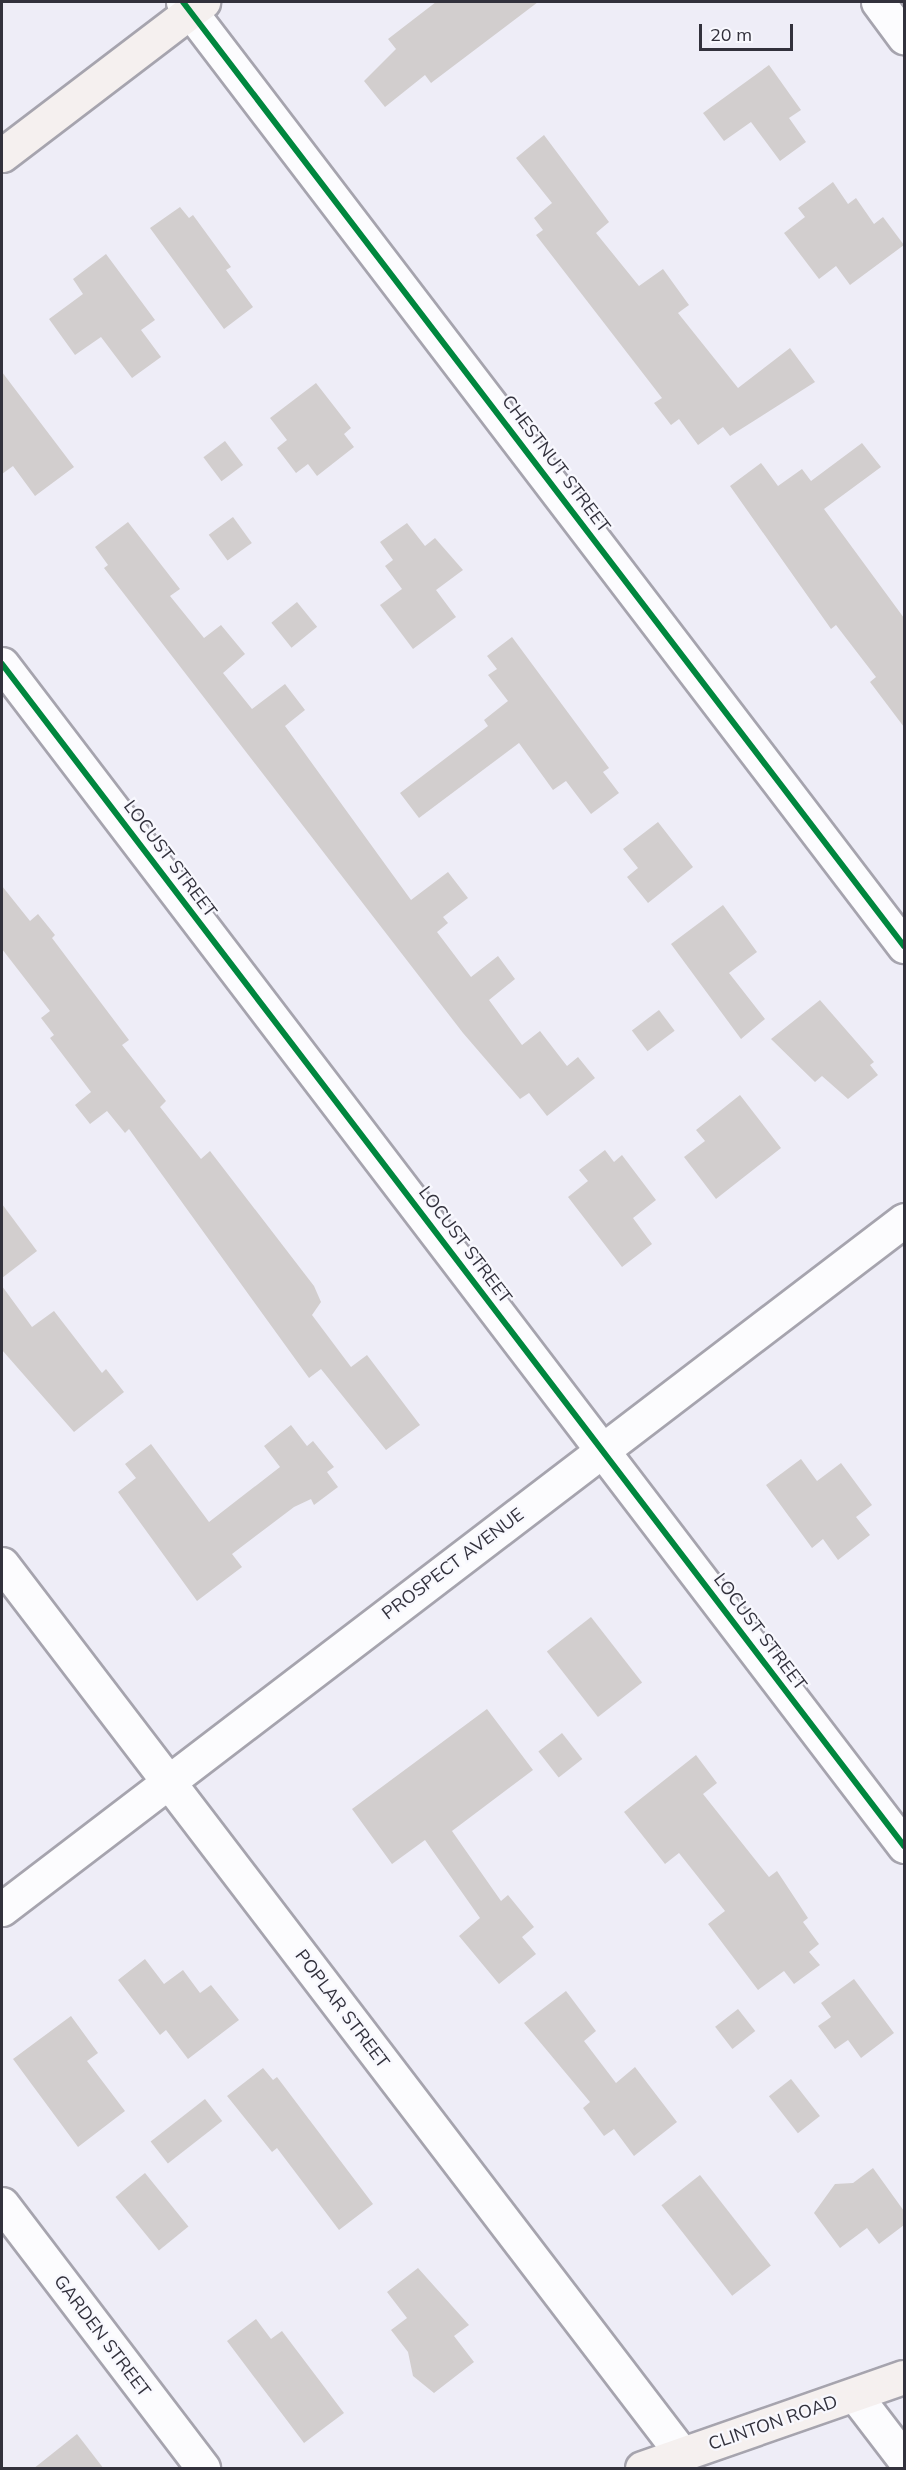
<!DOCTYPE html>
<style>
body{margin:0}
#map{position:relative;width:906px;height:2470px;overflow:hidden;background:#eeedf7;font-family:Mulish,sans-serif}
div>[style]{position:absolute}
.building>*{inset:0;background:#d2cece;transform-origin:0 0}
.roads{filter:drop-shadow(2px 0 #a6a4ae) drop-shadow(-2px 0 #a6a4ae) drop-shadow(0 2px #a6a4ae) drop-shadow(0 -2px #a6a4ae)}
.minor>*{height:33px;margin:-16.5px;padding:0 16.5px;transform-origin:16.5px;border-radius:16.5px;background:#fcfcfe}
.major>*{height:33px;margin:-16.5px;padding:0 16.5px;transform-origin:16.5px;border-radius:16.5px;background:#f5f0ef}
.cycleway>*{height:6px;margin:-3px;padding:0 3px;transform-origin:3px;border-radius:3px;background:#00873e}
span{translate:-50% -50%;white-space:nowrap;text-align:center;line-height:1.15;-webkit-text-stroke:4.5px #f8f8fe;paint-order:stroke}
.street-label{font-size:18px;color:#32313c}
.frame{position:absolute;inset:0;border:3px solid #32313c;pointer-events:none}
.scale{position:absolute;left:699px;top:24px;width:94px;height:27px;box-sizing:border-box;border:3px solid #32313c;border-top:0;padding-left:8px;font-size:18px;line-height:21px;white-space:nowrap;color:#32313c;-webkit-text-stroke:4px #f8f8fe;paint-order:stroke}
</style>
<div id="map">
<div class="building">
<i style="clip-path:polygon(436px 2px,538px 2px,431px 83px,425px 75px,385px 107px,364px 81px,396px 49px,388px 39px)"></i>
<i style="clip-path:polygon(769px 65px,801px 110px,789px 118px,806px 142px,780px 161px,751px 122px,724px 141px,703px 113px)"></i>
<i style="clip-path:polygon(544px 135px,609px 222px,596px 233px,639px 286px,663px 269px,689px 305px,678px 313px,738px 388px,790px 348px,815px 382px,730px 436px,723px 427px,698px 445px,679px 419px,671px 425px,654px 403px,662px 398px,536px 235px,543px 230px,534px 218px,552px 203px,516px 158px)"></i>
<i style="clip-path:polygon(833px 182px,848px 204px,856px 198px,874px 224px,883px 217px,904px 245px,850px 285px,836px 266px,819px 279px,784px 233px,805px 217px,798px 208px)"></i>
<i style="clip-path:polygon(180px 207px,189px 218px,193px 215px,231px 267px,226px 270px,253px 307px,224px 329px,150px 228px)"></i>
<i style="clip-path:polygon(106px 254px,155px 320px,141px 330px,161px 357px,132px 378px,101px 337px,75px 355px,49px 319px,83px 294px,73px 279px)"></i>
<i style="clip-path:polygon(2px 372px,74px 467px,35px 496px,13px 466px,2px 474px)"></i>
<i style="clip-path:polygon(316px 383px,351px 428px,344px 434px,354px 447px,317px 476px,308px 464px,296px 473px,277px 448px,287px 440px,270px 418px)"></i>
<i style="left:225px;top:441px;width:30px;height:27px;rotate:53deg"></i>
<i style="clip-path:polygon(862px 443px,881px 467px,824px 509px,904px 618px,904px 727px,870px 682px,876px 677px,836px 625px,831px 629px,730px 486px,761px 463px,778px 486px,802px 469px,811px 481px)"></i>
<i style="left:233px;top:517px;width:32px;height:30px;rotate:54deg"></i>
<i style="clip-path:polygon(128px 522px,180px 589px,170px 596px,204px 638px,221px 625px,245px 654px,223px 673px,252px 709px,285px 684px,305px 710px,285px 726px,411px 900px,448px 872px,468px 898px,443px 917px,448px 923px,437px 932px,471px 977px,498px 956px,515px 979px,489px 1000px,522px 1045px,540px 1031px,567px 1066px,578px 1057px,595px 1078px,547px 1116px,529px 1093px,520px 1099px,463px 1033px,104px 568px,108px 565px,95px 547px)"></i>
<i style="clip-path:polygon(407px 523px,425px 546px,435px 538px,463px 570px,436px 590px,456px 617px,413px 649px,380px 605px,402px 589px,385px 566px,393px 560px,380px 542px)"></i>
<i style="left:297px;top:602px;width:32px;height:33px;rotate:51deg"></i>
<i style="clip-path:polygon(512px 637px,609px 768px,603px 772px,619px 793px,591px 814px,566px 781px,553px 790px,519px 743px,419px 818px,400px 793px,488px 726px,484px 720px,508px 701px,488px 675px,497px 669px,487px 656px)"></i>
<i style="clip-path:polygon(658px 822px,693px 867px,648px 903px,627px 877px,638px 868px,623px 849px)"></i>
<i style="clip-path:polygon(2px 886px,30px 921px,38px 914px,55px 935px,52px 938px,129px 1040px,122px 1045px,166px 1101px,160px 1107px,201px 1159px,210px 1151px,314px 1286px,321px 1302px,312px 1315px,351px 1367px,367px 1355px,420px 1425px,386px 1450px,321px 1369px,309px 1378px,129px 1129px,125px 1133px,107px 1111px,90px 1124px,75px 1105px,91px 1092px,50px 1038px,54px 1035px,41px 1018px,50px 1011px,2px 949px)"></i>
<i style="clip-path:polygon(723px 905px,757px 952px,729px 973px,765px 1019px,741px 1039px,671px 944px)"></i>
<i style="clip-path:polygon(820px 1000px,874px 1062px,870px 1065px,878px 1075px,848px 1099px,822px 1076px,815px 1082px,771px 1039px)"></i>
<i style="left:659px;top:1010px;width:26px;height:34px;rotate:53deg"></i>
<i style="clip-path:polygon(740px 1095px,781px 1148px,716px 1199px,684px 1157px,705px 1141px,696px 1130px)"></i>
<i style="clip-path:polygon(605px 1150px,614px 1162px,622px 1155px,656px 1200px,633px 1218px,652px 1244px,622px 1267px,568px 1197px,588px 1181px,579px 1170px)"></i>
<i style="clip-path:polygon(2px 1204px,37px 1251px,2px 1278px)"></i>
<i style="clip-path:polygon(2px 1286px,32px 1327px,54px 1311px,102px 1373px,106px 1369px,124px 1392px,74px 1432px,2px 1350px)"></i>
<i style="clip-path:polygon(291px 1425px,307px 1446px,313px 1441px,334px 1467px,327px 1472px,338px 1487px,314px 1505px,311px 1499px,294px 1507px,232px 1554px,242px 1567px,197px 1601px,118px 1492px,136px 1478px,125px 1464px,151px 1444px,209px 1522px,280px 1467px,264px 1446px)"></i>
<i style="clip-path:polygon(801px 1459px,817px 1481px,841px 1463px,872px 1505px,856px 1517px,870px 1535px,838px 1560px,823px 1539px,812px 1548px,766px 1485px)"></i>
<i style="left:591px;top:1617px;width:83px;height:56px;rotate:52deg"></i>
<i style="clip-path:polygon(487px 1709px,533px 1770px,452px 1831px,501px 1901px,508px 1895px,534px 1927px,522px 1937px,536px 1954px,499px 1984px,459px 1936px,480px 1918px,425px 1840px,392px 1864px,352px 1809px)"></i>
<i style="left:562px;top:1733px;width:33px;height:30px;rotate:52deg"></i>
<i style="clip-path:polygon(696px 1755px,717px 1783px,703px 1794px,769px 1877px,777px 1871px,808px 1918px,803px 1922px,819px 1944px,809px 1952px,820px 1965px,794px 1984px,784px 1971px,758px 1990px,708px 1924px,725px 1911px,679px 1853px,665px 1864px,624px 1812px)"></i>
<i style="clip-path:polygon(145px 1959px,164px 1984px,183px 1970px,200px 1993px,211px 1985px,239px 2020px,188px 2059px,166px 2030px,160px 2035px,118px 1980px)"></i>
<i style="clip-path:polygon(854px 1979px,894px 2033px,861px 2058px,848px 2040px,835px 2049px,818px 2026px,831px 2017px,821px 2003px)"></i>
<i style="clip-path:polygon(566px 1991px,596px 2031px,584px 2041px,616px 2083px,635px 2067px,677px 2122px,634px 2156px,614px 2129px,604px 2136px,583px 2108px,590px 2102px,524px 2023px)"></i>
<i style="left:738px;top:2009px;width:28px;height:29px;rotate:52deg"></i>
<i style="clip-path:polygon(71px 2016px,98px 2053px,87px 2061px,125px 2111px,78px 2147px,13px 2059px)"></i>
<i style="clip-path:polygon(263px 2068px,273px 2080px,277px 2077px,373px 2204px,339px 2230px,277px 2148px,272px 2152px,227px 2096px)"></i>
<i style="left:791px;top:2079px;width:47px;height:28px;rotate:52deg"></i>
<i style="left:205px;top:2099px;width:28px;height:69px;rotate:52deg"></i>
<i style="clip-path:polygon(873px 2168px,904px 2211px,904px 2225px,879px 2244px,867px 2228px,840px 2248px,814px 2213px,835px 2184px,853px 2183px)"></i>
<i style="left:145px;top:2173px;width:69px;height:38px;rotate:51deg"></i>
<i style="left:700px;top:2175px;width:115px;height:49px;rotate:52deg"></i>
<i style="clip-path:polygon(418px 2268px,469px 2325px,454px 2336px,474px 2362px,434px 2393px,413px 2376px,408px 2352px,391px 2330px,407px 2318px,387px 2292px)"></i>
<i style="clip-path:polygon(256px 2319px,271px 2339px,282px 2331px,344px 2413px,304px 2443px,227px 2341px)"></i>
<i style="clip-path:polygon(77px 2434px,104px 2469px,33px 2469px)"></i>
</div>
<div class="roads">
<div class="minor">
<i style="left:183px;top:2px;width:1188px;rotate:52.63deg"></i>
<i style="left:878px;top:2px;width:44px;rotate:53.4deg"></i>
<i style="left:2px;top:664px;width:1487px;rotate:52.65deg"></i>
<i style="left:2px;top:1564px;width:1120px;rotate:52.62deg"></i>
<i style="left:2px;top:1909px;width:1135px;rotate:-37.37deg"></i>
<i style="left:2px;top:2204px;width:332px;rotate:52.7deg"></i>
<i style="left:855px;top:2395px;width:81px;rotate:52.6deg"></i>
</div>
<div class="major">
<i style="left:2px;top:155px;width:253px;rotate:-37.3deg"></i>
<i style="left:642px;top:2468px;width:277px;rotate:-19.2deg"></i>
</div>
</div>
<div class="cycleway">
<i style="left:183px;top:2px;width:1188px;rotate:52.63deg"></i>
<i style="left:2px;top:664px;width:1487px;rotate:52.65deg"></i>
</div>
<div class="street-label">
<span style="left:556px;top:464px;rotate:53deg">CHESTNUT STREET</span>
<span style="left:170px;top:859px;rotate:53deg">LOCUST STREET</span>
<span style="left:465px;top:1245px;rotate:53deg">LOCUST STREET</span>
<span style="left:453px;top:1564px;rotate:-37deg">PROSPECT AVENUE</span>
<span style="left:760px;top:1632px;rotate:53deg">LOCUST STREET</span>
<span style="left:342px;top:2009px;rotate:53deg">POPLAR STREET</span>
<span style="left:102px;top:2336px;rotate:53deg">GARDEN STREET</span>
<span style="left:773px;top:2423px;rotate:-19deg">CLINTON ROAD</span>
</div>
<div class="frame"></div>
<div class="scale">20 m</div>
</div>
